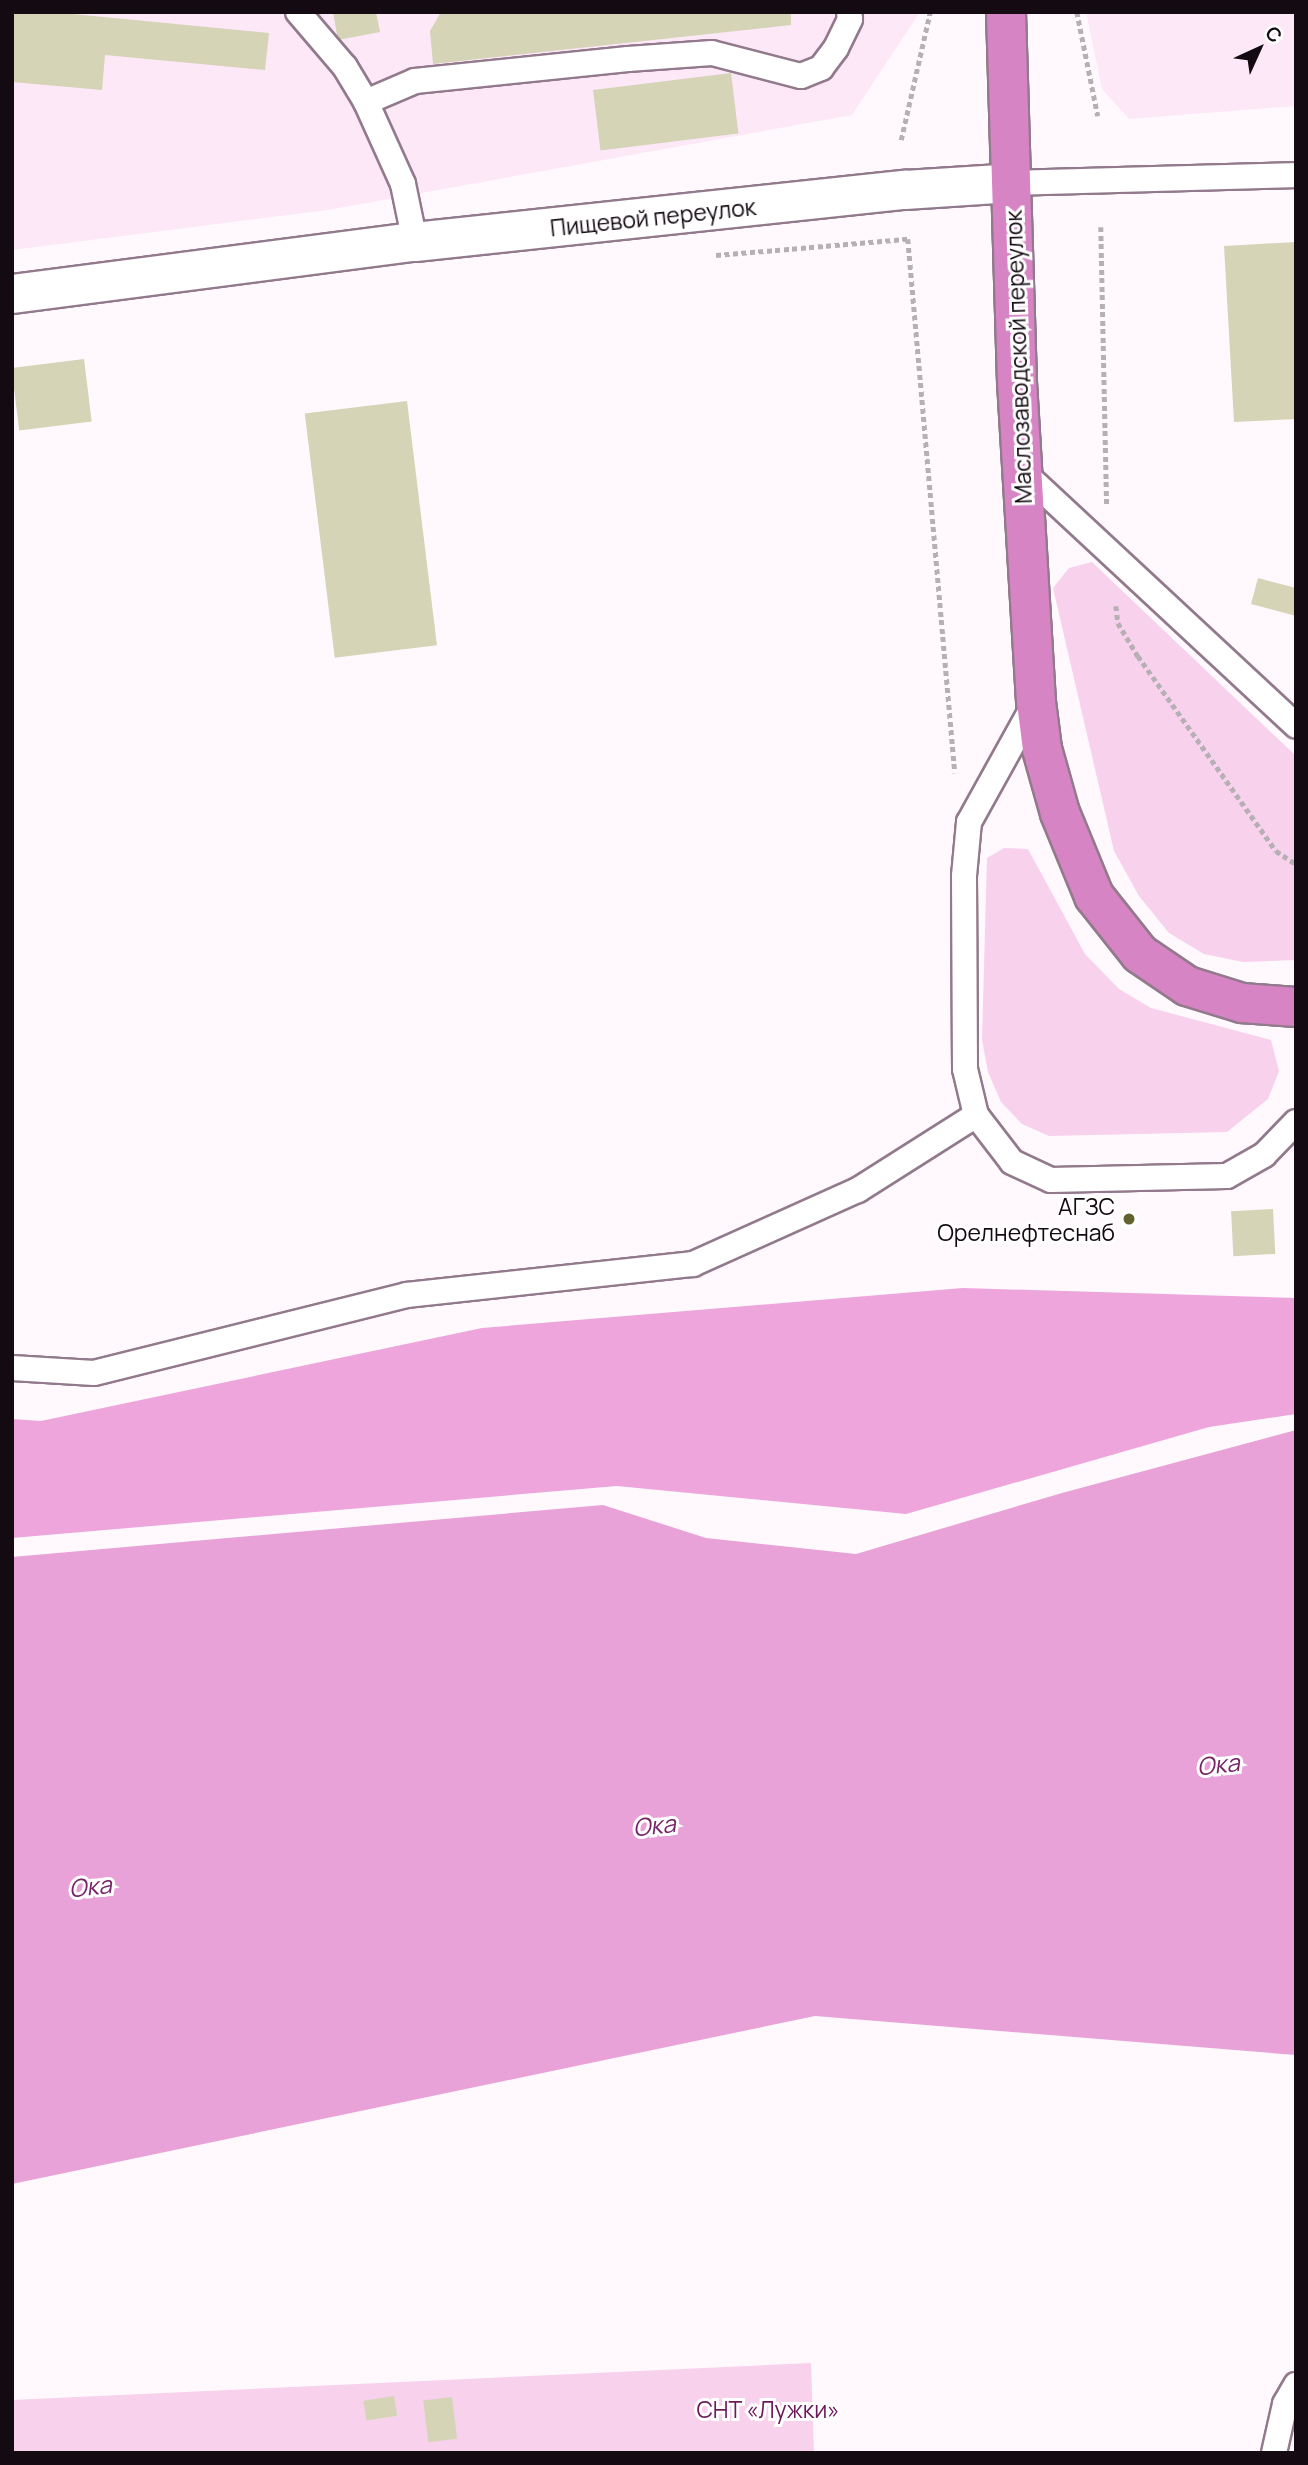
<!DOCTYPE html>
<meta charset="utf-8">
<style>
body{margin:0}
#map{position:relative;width:1308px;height:2465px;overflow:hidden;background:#fff9fd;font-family:Manrope,sans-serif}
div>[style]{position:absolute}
.built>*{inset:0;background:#fde8f7}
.green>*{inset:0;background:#f8d1ed}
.forest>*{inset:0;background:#eda5db}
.water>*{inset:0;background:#e9a2d7}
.building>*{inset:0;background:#d5d4b7;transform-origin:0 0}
.path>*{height:4.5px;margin-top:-2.25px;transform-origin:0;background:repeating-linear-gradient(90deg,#b6b0b4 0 5px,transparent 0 8.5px)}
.roads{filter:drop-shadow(2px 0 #927a8c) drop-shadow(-2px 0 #927a8c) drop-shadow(0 2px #927a8c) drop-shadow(0 -2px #927a8c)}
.service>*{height:24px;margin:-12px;padding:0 12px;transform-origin:12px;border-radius:12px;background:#fff}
.minor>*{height:38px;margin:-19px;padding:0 19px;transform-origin:19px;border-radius:19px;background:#fff}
.trunk>*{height:38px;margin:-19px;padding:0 19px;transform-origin:19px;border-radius:19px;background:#d684c4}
.dots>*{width:19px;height:19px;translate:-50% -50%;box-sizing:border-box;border:4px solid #fff;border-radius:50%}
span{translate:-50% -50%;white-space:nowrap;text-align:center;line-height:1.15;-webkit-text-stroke:6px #fff;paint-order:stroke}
.street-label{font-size:23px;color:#140b12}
.poi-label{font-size:23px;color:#140b12}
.right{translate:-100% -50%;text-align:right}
.park-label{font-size:23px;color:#6b195d}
.water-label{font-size:24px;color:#772467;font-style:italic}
.frame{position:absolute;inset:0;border:14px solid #140b12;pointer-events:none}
.north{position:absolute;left:1224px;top:14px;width:70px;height:70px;-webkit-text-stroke:5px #fff;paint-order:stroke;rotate:45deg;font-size:19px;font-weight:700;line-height:28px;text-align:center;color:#140b12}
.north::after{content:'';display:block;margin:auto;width:24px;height:32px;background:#140b12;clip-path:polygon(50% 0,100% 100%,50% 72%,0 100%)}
</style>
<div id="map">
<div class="built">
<i style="clip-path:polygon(12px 12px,920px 12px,852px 115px,328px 210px,12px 250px)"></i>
<i style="clip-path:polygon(1086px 12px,1296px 12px,1296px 106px,1129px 119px,1102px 89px)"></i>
</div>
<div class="green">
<i style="clip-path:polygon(1092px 562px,1296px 756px,1296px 960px,1243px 962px,1204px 954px,1169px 933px,1139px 896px,1114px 851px,1053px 588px,1069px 568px)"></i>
<i style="clip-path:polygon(1004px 848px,1028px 849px,1085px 954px,1119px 989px,1151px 1008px,1271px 1040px,1279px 1071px,1268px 1099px,1227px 1132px,1049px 1136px,1022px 1124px,1001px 1102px,988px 1072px,982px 1040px,987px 858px)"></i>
<i style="clip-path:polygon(811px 2363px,814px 2453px,12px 2453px,12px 2400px)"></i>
</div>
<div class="forest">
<i style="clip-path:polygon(963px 1288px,1296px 1298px,1296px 1414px,1209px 1427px,906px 1514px,617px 1486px,12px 1538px,12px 1419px,41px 1421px,482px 1328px)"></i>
</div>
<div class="water">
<i style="clip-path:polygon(1296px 1430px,1296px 2055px,815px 2016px,12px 2184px,12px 1557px,603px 1505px,706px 1538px,856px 1554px,1062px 1493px)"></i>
</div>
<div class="building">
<i style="clip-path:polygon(12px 12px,52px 12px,269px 33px,265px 70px,105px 55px,102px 90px,12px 82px)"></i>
<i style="clip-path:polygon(333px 12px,376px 12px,380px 32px,338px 40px)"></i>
<i style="clip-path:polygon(441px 12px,791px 12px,791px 25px,433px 64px,430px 31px)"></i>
<i style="left:731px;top:73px;width:61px;height:139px;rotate:83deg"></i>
<i style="clip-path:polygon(1296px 242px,1296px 419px,1234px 422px,1224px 246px)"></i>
<i style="left:84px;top:359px;width:63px;height:73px;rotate:83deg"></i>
<i style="left:407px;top:401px;width:246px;height:103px;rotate:83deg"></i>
<i style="clip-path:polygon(1258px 578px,1296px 588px,1296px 616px,1251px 604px)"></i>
<i style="left:1273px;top:1209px;width:45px;height:42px;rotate:87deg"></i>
<i style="left:394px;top:2396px;width:20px;height:31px;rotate:81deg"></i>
<i style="left:452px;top:2397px;width:42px;height:29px;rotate:83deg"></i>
</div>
<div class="path">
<i style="left:1077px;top:12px;width:106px;rotate:78.6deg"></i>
<i style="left:901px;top:140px;width:131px;rotate:-77.2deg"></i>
<i style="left:1101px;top:227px;width:277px;rotate:88.8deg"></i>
<i style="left:716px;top:255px;width:193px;rotate:-4.8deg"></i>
<i style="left:908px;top:239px;width:536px;rotate:84.97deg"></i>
<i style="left:1116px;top:606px;width:17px;rotate:83deg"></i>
<i style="left:1118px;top:623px;width:39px;rotate:59deg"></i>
<i style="left:1138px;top:656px;width:239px;rotate:54.7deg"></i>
<i style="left:1276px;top:851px;width:24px;rotate:33deg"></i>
</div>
<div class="roads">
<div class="service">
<i style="left:298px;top:12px;width:72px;rotate:49.5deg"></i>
<i style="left:345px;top:67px;width:41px;rotate:59deg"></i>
<i style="left:366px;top:102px;width:90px;rotate:65.7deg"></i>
<i style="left:403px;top:184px;width:59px;rotate:78.3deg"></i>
<i style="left:366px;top:102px;width:53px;rotate:-23.2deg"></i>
<i style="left:415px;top:81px;width:214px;rotate:-5.9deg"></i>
<i style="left:628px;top:59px;width:84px;rotate:-4.1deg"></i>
<i style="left:712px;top:53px;width:92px;rotate:14.5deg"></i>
<i style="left:801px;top:76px;width:22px;rotate:-22deg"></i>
<i style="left:821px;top:68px;width:25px;rotate:-53deg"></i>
<i style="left:836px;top:48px;width:32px;rotate:-64deg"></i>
<i style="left:850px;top:19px;width:7px;rotate:-98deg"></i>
<i style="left:1012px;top:183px;width:284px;rotate:-1.6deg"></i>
<i style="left:1022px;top:471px;width:374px;rotate:42.9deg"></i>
<i style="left:1035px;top:703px;width:136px;rotate:119deg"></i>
<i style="left:969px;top:822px;width:54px;rotate:95.3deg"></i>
<i style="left:964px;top:876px;width:193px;rotate:89.7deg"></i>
<i style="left:965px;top:1069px;width:47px;rotate:76.6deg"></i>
<i style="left:976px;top:1115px;width:59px;rotate:52.5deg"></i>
<i style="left:1012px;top:1162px;width:43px;rotate:24.8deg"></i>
<i style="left:1051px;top:1180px;width:176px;rotate:-1.3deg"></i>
<i style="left:1227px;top:1176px;width:43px;rotate:-29.6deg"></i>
<i style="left:1264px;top:1155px;width:46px;rotate:-45.9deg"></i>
<i style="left:12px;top:1368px;width:82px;rotate:3.5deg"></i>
<i style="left:94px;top:1373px;width:323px;rotate:-14deg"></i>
<i style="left:407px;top:1295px;width:288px;rotate:-6.2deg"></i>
<i style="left:693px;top:1264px;width:181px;rotate:-24.2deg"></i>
<i style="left:858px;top:1190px;width:140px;rotate:-32.4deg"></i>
<i style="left:1274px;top:2453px;width:50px;rotate:-77.3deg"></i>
<i style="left:1285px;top:2404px;width:22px;rotate:-60deg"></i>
</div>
<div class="minor">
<i style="left:12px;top:294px;width:406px;rotate:-7.4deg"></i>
<i style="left:415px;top:242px;width:493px;rotate:-6.1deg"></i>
<i style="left:905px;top:190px;width:107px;rotate:-3.7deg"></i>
</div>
<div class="trunk">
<i style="left:1006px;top:12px;width:370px;rotate:88.3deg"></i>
<i style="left:1017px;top:382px;width:321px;rotate:86.6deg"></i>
<i style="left:1036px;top:702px;width:47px;rotate:82.7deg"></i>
<i style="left:1042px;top:749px;width:66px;rotate:74.3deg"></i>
<i style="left:1060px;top:813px;width:90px;rotate:67.7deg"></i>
<i style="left:1094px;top:896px;width:74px;rotate:51.6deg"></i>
<i style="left:1140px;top:954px;width:57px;rotate:34.2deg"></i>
<i style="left:1187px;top:986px;width:58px;rotate:17.2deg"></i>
<i style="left:1242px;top:1003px;width:54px;rotate:4.2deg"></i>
</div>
</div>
<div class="dots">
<i style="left:1129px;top:1219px;background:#64622e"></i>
</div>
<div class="street-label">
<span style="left:653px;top:217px;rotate:-6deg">Пищевой переулок</span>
<span style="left:1018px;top:357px;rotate:-92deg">Маслозаводской переулок</span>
</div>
<div class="poi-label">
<span class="right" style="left:1115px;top:1219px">АГЗС<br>Орелнефтеснаб</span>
</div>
<div class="park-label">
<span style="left:768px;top:2409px">СНТ «Лужки»</span>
</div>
<div class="water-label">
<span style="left:1218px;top:1764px;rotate:-6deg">Ока</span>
<span style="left:654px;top:1825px;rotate:-6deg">Ока</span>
<span style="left:90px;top:1886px;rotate:-6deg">Ока</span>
</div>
<div class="frame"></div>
<div class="north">С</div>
</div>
